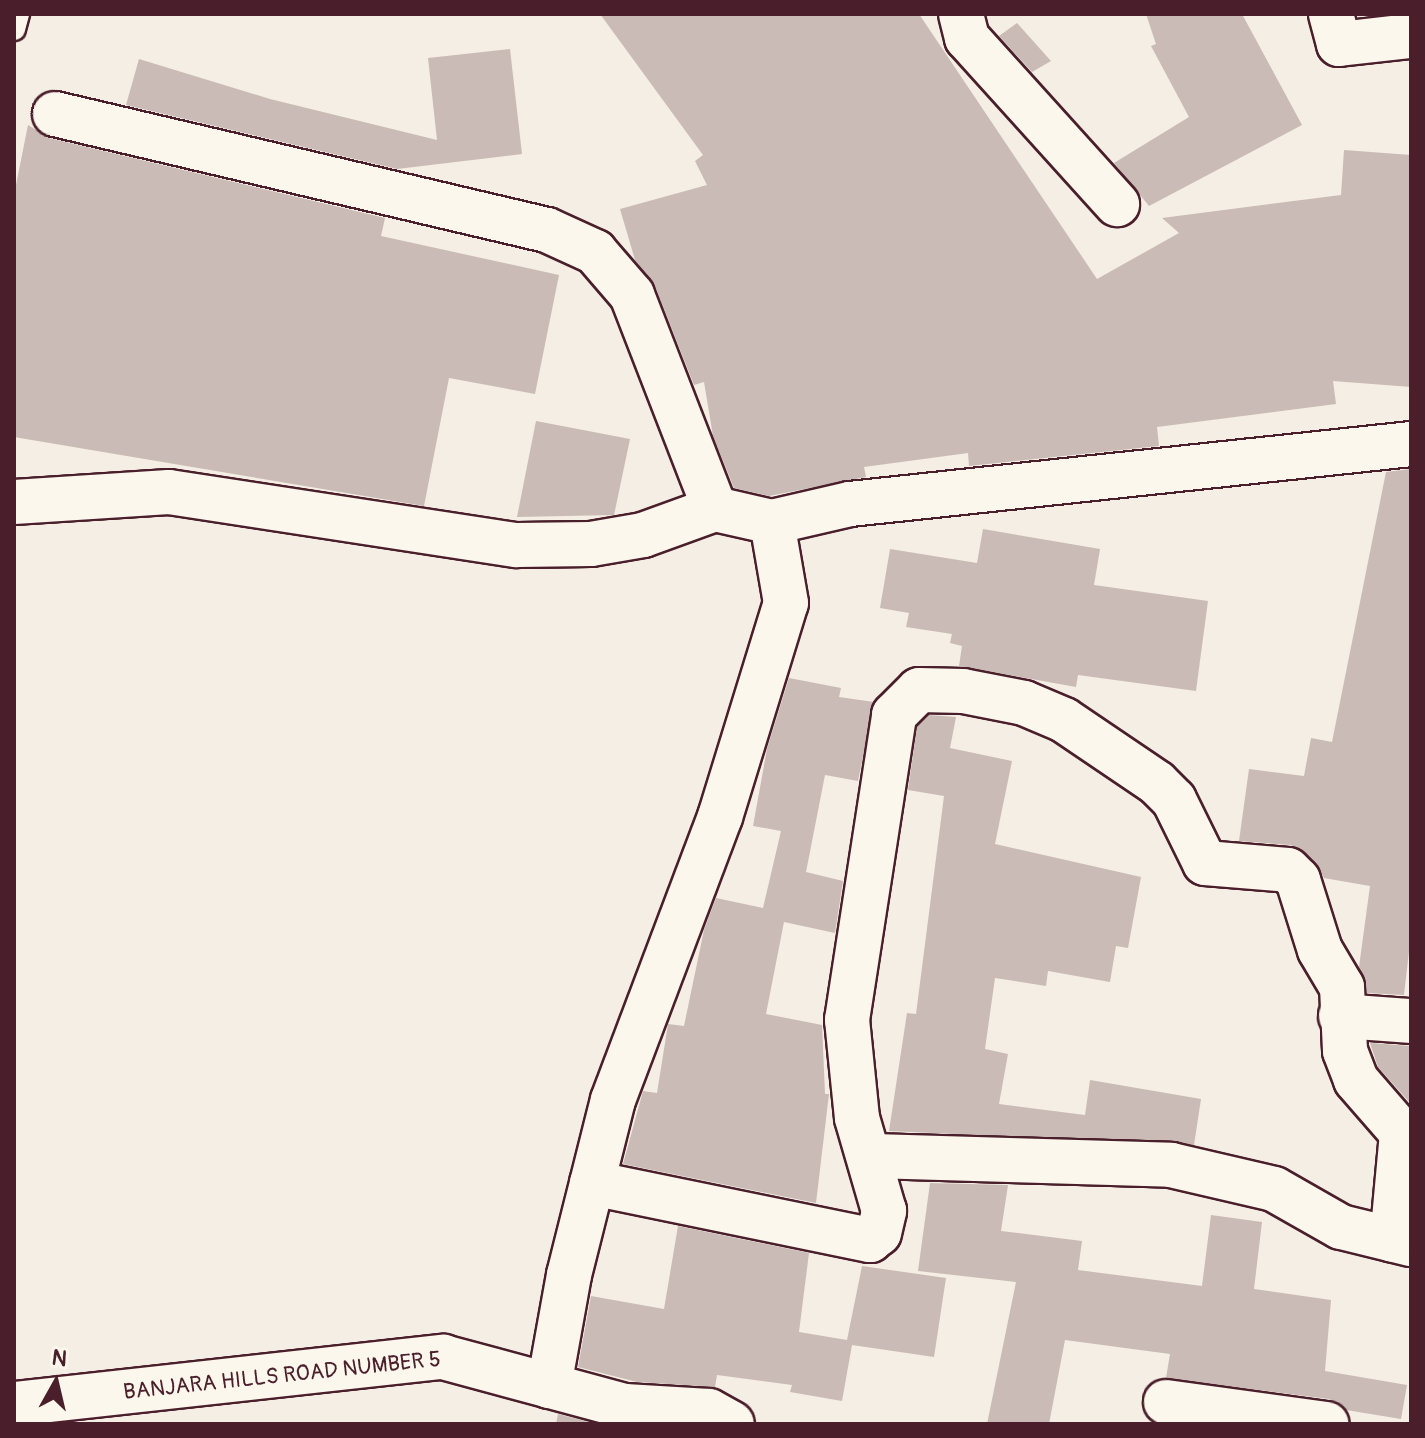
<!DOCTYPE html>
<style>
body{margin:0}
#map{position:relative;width:1425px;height:1438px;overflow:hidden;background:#f4eee4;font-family:Pangolin,sans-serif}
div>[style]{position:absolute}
.building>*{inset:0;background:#cabbb6}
.roads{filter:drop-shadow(2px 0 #4a1f2b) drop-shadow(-2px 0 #4a1f2b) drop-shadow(0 2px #4a1f2b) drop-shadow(0 -2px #4a1f2b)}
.service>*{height:22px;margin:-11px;padding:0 11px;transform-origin:11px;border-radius:11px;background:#fbf7ec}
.minor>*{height:44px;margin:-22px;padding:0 22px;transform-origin:22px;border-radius:22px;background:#fbf7ec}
.tertiary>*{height:44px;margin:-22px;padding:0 22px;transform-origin:22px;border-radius:22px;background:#fbf7ec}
span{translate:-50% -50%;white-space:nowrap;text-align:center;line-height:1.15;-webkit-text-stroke:7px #fbf7ec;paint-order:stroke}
.street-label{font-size:22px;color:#4a1f2b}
.frame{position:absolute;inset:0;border:16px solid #4a1f2b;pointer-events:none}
.north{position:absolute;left:16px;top:1342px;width:80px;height:80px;-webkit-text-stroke:6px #fbf7ec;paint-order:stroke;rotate:8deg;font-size:22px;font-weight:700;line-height:32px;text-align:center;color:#4a1f2b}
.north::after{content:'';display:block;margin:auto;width:28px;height:36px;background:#4a1f2b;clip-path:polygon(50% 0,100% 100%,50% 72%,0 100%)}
</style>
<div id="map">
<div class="building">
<i style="clip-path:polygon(600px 14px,919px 14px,1097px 279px,1179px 233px,1162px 218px,1341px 195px,1344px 150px,1411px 155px,1411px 387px,1333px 381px,1336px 404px,1157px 427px,1159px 446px,969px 466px,968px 453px,864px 467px,866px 477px,769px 496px,734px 488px,713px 436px,704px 382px,694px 385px,655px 286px,635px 260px,620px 209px,707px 185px,695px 161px,703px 155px)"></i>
<i style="clip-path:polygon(1146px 14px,1242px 14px,1302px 125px,1149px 206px,1114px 163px,1189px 117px,1151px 46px,1156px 44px)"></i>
<i style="clip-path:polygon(1017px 23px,1051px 61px,1032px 72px,999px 36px)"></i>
<i style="clip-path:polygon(510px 49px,522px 154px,397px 169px,126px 105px,139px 59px,270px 99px,437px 140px,428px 58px)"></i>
<i style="clip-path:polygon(28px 125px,49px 138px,385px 218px,381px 236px,559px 275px,535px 394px,449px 378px,424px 506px,14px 437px,14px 195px)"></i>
<i style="clip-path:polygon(536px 421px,630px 439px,614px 515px,517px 517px)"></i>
<i style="clip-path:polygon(1411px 469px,1411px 934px,1404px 995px,1367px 993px,1359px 967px,1370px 886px,1324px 878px,1316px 862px,1291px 845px,1239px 841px,1249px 769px,1304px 776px,1311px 738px,1332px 742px,1386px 472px)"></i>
<i style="clip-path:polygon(983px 529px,1100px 549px,1094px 585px,1208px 601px,1196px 691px,1078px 675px,1076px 687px,959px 666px,962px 646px,950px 643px,952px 634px,906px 627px,909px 613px,880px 608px,890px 549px,977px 563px)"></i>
<i style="clip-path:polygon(789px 678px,841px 688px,839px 697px,874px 702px,858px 781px,825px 775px,806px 872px,843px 881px,835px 933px,784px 922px,766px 1014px,822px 1025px,825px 1094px,829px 1094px,816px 1203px,623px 1164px,643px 1091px,657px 1093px,668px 1024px,684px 1026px,704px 930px,716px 898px,763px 908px,781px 831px,753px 826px,767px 749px)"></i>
<i style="clip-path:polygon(929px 715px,956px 717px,950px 748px,1012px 761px,995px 844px,1141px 877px,1128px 948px,1116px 946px,1110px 982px,1048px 971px,1046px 986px,995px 978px,985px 1049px,1008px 1054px,999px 1104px,1085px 1115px,1090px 1080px,1201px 1099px,1194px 1145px,889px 1131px,907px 1013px,916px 1014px,944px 796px,908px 790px,917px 727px)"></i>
<i style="clip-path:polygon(1370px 1043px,1411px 1046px,1411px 1104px,1378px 1067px)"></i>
<i style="clip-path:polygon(930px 1183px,1008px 1185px,1001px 1231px,1082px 1241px,1078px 1270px,1202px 1286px,1211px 1215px,1262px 1222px,1254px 1289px,1331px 1300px,1325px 1371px,1407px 1385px,1401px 1419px,1346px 1410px,1329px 1399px,1166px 1378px,1170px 1354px,1065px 1340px,1049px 1424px,987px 1424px,1016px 1282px,918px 1271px)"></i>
<i style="clip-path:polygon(678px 1226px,809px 1253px,799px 1332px,847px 1340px,862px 1266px,946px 1278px,934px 1357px,852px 1345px,842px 1401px,790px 1392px,792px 1385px,717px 1375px,715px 1387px,637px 1382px,578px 1367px,591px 1296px,664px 1309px)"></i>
<i style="clip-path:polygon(558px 1414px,596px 1424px,556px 1424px)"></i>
</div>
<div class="roads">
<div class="service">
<i style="left:14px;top:29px;width:16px;rotate:-75deg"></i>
</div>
<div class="minor">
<i style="left:961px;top:14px;width:25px;rotate:76deg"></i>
<i style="left:967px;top:38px;width:224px;rotate:47.9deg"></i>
<i style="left:1331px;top:14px;width:31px;rotate:75deg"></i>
<i style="left:1339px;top:44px;width:70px;rotate:-6.5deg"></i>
<i style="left:1409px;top:36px;width:9px;rotate:-77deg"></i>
<i style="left:55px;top:114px;width:505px;rotate:13.27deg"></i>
<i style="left:547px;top:230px;width:53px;rotate:24.6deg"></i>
<i style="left:595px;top:252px;width:57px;rotate:49.3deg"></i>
<i style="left:632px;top:295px;width:230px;rotate:68.8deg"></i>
<i style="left:14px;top:502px;width:155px;rotate:-3.7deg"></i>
<i style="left:169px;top:492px;width:352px;rotate:8.7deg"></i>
<i style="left:517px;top:545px;width:74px;rotate:-0.8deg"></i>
<i style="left:591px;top:544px;width:53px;rotate:-9.8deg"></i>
<i style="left:643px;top:535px;width:77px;rotate:-19.9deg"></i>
<i style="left:715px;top:509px;width:58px;rotate:12.8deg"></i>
<i style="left:772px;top:522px;width:80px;rotate:-13deg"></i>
<i style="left:850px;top:504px;width:564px;rotate:-6.1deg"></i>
<i style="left:1341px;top:1016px;width:70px;rotate:4.1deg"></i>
<i style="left:873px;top:1156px;width:298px;rotate:1.7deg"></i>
<i style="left:1171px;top:1165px;width:106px;rotate:13.1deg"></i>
<i style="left:1274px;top:1189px;width:77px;rotate:29.6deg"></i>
<i style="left:1341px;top:1227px;width:72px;rotate:13.7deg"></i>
<i style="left:592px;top:1183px;width:284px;rotate:11.6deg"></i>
<i style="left:870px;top:1240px;width:11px;rotate:-38deg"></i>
<i style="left:879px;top:1233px;width:23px;rotate:-77deg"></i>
<i style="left:884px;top:1211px;width:97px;rotate:-106.2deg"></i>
<i style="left:857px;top:1118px;width:99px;rotate:-95.8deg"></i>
<i style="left:847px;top:1020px;width:309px;rotate:-81.2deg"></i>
<i style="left:894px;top:715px;width:35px;rotate:-45deg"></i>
<i style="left:919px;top:690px;width:44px;rotate:1.3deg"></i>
<i style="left:963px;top:691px;width:62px;rotate:11.1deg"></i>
<i style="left:1024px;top:703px;width:43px;rotate:23deg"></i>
<i style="left:1064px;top:720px;width:112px;rotate:34.1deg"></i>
<i style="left:1157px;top:783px;width:24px;rotate:45deg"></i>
<i style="left:1174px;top:800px;width:70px;rotate:63.8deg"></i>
<i style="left:1205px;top:863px;width:83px;rotate:4.8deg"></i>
<i style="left:1288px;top:870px;width:14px;rotate:45deg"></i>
<i style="left:1298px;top:880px;width:73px;rotate:72.6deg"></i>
<i style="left:1320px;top:950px;width:43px;rotate:59.3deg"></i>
<i style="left:1342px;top:987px;width:64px;rotate:87.3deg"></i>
<i style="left:1345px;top:1051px;width:31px;rotate:69deg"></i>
<i style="left:1356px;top:1080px;width:70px;rotate:49deg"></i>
<i style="left:1402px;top:1133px;width:107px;rotate:95.3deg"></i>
<i style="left:549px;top:1386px;width:113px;rotate:-79.8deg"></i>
<i style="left:569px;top:1275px;width:180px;rotate:-75.9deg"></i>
<i style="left:613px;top:1100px;width:303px;rotate:-69.3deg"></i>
<i style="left:720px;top:817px;width:224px;rotate:-72.9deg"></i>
<i style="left:786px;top:603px;width:82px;rotate:-99.8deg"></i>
<i style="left:1166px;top:1402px;width:162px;rotate:7.8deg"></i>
</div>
<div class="tertiary">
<i style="left:14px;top:1404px;width:432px;rotate:-6.3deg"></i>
<i style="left:443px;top:1357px;width:188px;rotate:15.1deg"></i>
<i style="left:625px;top:1406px;width:84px;rotate:3.4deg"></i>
<i style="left:709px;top:1411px;width:26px;rotate:29deg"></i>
</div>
</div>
<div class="street-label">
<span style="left:282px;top:1376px;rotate:-6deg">BANJARA HILLS ROAD NUMBER 5</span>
</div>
<div class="frame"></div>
<div class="north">N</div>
</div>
